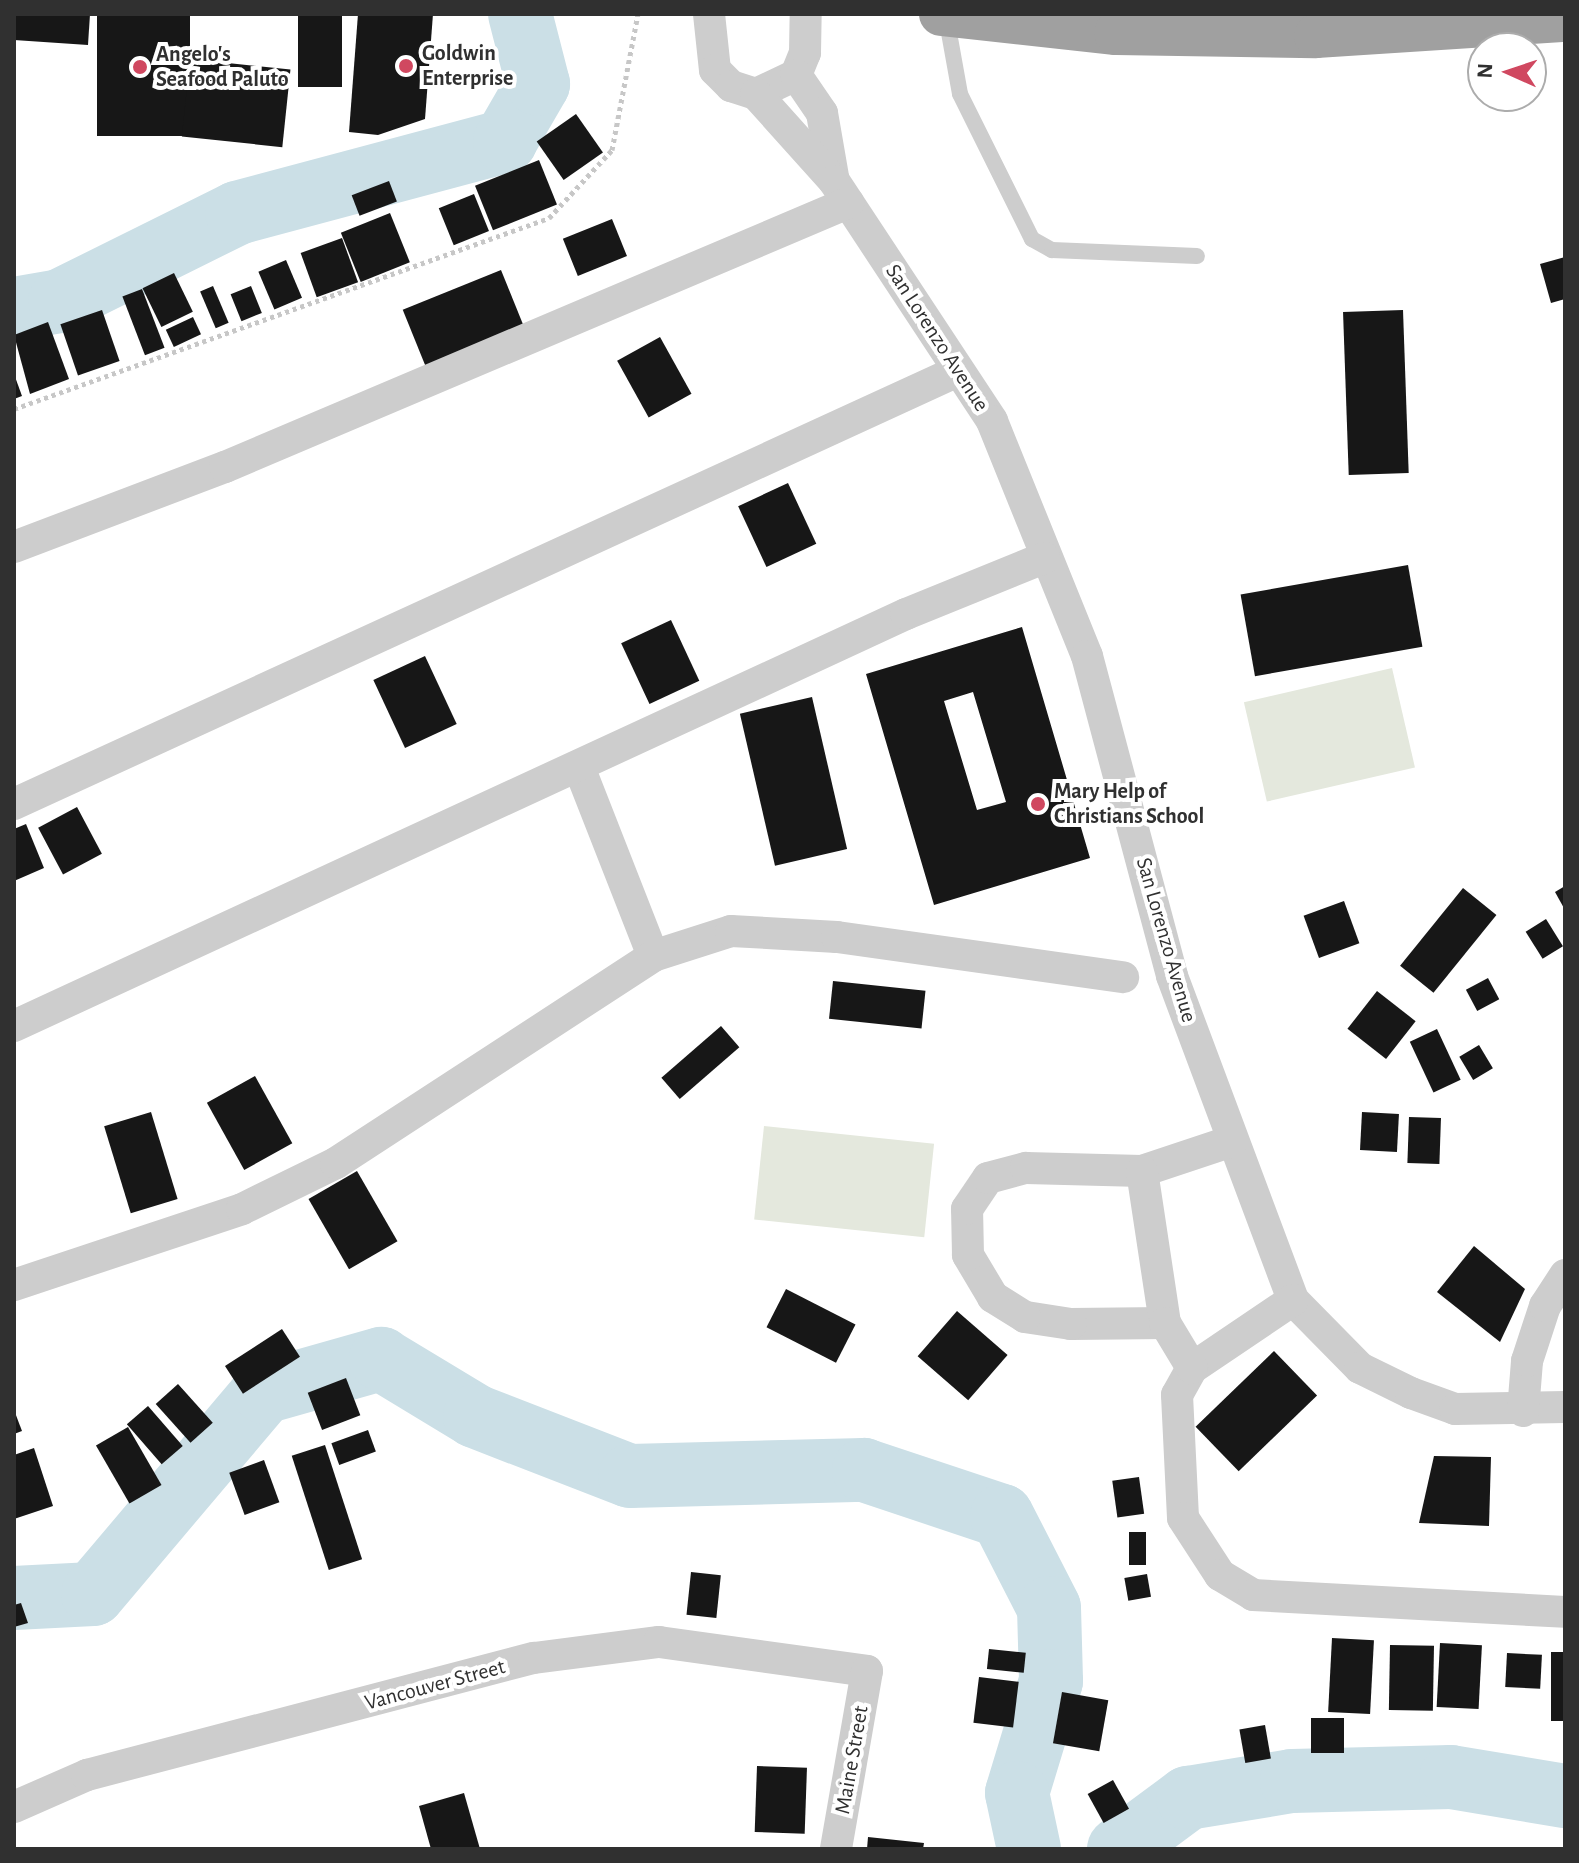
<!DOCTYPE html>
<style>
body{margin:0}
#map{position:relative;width:1579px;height:1863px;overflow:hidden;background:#fff;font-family:"Alegreya Sans",sans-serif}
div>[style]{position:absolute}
.green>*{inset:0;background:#e4e8dd;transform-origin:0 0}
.river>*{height:64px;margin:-32px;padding:0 32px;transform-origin:32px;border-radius:32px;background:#cbdfe6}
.building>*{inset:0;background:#171717;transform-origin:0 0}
.path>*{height:5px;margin-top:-2.5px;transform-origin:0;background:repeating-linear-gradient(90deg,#c7c7c7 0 4px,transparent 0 8px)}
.service>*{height:16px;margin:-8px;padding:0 8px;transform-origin:8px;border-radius:8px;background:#cdcdcd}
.minor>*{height:32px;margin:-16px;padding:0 16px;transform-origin:16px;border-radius:16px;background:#cdcdcd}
.trunk>*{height:44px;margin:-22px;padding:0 22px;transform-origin:22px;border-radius:22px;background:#a0a0a0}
.dots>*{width:22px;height:22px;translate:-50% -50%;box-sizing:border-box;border:4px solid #fff;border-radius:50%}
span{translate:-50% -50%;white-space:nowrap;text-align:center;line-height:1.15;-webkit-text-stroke:8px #fff;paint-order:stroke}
.poi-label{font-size:22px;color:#303030;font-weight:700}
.left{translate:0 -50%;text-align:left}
.street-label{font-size:22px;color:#303030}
.frame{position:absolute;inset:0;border:16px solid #303030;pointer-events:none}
.north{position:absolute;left:1467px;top:32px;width:80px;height:80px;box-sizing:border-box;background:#fff;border:2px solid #acacac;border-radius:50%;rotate:273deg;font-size:22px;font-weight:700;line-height:32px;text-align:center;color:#303030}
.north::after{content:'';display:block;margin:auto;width:28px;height:36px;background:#d04860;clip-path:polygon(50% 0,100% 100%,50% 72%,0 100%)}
</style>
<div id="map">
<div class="green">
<i style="left:1392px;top:668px;width:102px;height:152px;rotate:77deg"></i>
<i style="left:764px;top:1126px;width:171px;height:94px;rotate:6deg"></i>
</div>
<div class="river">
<i style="left:14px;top:309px;width:47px;rotate:-9.9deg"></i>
<i style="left:60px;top:301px;width:198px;rotate:-26.4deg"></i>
<i style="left:237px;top:213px;width:278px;rotate:-15deg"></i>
<i style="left:505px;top:141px;width:66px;rotate:-59.9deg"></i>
<i style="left:538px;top:84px;width:72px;rotate:-104.4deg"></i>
<i style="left:14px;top:1598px;width:79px;rotate:-2.9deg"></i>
<i style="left:93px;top:1594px;width:265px;rotate:-49.8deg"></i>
<i style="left:264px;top:1392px;width:122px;rotate:-15.8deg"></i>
<i style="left:381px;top:1359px;width:110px;rotate:31.2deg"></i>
<i style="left:475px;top:1416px;width:166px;rotate:21.2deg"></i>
<i style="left:630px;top:1476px;width:234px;rotate:-1.5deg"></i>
<i style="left:864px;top:1470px;width:145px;rotate:18.4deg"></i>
<i style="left:1002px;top:1516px;width:103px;rotate:62.9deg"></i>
<i style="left:1049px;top:1608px;width:73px;rotate:88.4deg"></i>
<i style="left:1051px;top:1681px;width:117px;rotate:106.9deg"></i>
<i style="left:1017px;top:1793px;width:57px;rotate:77.9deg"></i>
<i style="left:1119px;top:1849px;width:86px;rotate:-36.5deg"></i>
<i style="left:1188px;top:1798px;width:105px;rotate:-9.3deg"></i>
<i style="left:1292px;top:1781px;width:159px;rotate:-1.4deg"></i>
<i style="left:1451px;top:1777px;width:116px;rotate:9.5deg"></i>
</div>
<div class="building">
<i style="clip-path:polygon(14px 14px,90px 14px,88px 45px,14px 40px)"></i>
<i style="left:97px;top:14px;width:93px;height:122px"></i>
<i style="left:298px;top:14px;width:44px;height:73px"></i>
<i style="clip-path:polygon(358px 14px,433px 14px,425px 119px,378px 135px,349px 132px)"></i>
<i style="left:190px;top:59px;width:101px;height:78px;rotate:6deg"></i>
<i style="left:576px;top:114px;width:47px;height:48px;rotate:55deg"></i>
<i style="left:539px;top:160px;width:48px;height:69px;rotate:68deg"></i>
<i style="left:389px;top:181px;width:22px;height:40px;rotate:69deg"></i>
<i style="left:474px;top:194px;width:40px;height:38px;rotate:68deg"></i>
<i style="left:390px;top:213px;width:53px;height:53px;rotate:68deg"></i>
<i style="left:612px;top:219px;width:40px;height:53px;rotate:68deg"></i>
<i style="left:342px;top:238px;width:47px;height:44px;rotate:70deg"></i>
<i style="clip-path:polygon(1565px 257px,1565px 299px,1551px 303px,1540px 264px)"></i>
<i style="left:286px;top:260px;width:41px;height:30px;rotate:67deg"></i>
<i style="left:501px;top:270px;width:64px;height:106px;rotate:68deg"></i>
<i style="left:174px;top:273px;width:43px;height:35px;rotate:64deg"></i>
<i style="left:213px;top:286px;width:40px;height:14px;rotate:67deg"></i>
<i style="left:251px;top:286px;width:29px;height:22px;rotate:68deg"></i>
<i style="left:142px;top:289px;width:63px;height:21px;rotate:69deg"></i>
<i style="left:102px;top:310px;width:54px;height:44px;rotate:71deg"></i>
<i style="left:1403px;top:310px;width:163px;height:60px;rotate:88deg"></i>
<i style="left:193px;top:317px;width:19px;height:30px;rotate:65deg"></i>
<i style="clip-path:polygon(48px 322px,69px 379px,30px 394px,14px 335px)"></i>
<i style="left:660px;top:337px;width:65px;height:49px;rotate:61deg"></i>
<i style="clip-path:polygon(14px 374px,22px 396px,14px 399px)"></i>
<i style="left:788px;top:483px;width:67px;height:55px;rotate:65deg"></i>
<i style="left:1408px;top:565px;width:83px;height:170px;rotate:80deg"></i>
<i style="left:671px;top:620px;width:67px;height:55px;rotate:65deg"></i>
<i style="clip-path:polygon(evenodd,1022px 627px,1090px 858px,934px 905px,866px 674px,1022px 627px,973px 692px,1006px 802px,977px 810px,944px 701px,973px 692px)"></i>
<i style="left:425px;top:656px;width:75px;height:57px;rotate:65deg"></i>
<i style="left:812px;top:697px;width:156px;height:74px;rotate:77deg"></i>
<i style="left:77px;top:807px;width:53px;height:44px;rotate:62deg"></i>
<i style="clip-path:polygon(26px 824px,44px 868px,14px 881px,14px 829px)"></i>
<i style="clip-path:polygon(1565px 886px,1565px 910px,1555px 892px)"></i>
<i style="left:1463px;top:888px;width:43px;height:100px;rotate:39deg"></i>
<i style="left:1344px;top:901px;width:45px;height:43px;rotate:70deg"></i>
<i style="left:1546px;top:919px;width:32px;height:24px;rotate:58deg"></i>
<i style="left:1488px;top:978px;width:24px;height:25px;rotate:62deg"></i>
<i style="left:833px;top:981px;width:93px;height:38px;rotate:6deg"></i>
<i style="left:1377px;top:991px;width:49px;height:48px;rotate:38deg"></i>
<i style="left:721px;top:1026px;width:28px;height:79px;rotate:49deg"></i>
<i style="left:1437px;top:1029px;width:56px;height:30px;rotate:65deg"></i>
<i style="left:1479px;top:1045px;width:27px;height:23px;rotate:59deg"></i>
<i style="left:255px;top:1076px;width:77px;height:55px;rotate:61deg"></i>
<i style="left:151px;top:1112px;width:91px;height:49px;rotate:73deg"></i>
<i style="left:1362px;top:1112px;width:37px;height:38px;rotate:3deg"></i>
<i style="left:1409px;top:1117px;width:32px;height:46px;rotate:2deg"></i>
<i style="left:357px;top:1171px;width:81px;height:56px;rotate:60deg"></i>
<i style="clip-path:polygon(1474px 1246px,1525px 1289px,1500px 1342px,1437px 1292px)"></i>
<i style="left:786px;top:1289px;width:78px;height:43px;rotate:27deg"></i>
<i style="left:957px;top:1311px;width:67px;height:60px;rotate:41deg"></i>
<i style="left:282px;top:1329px;width:33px;height:68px;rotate:57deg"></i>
<i style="left:1274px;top:1351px;width:62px;height:109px;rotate:46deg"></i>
<i style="left:346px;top:1378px;width:40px;height:41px;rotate:69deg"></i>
<i style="left:178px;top:1384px;width:52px;height:30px;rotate:48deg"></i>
<i style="left:148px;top:1406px;width:53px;height:28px;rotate:49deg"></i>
<i style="clip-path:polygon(14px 1410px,22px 1431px,14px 1434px)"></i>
<i style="left:128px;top:1427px;width:67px;height:37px;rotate:60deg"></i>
<i style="left:368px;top:1430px;width:23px;height:39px;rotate:70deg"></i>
<i style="left:325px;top:1445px;width:120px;height:35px;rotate:72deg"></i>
<i style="clip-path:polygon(34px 1448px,53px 1506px,14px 1519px,14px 1455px)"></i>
<i style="clip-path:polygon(1434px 1456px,1491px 1457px,1489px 1526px,1419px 1523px)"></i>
<i style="left:264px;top:1460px;width:45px;height:37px;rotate:70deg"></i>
<i style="left:1139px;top:1477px;width:37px;height:27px;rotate:82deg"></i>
<i style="left:1129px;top:1532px;width:17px;height:33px"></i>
<i style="left:691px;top:1572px;width:30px;height:43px;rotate:6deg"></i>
<i style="left:1147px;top:1574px;width:23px;height:23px;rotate:80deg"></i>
<i style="clip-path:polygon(21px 1603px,28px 1623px,14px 1627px,14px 1605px)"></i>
<i style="left:1332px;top:1638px;width:42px;height:74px;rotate:3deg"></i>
<i style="left:1440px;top:1643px;width:42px;height:64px;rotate:3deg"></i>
<i style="left:1390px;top:1645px;width:44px;height:65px;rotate:1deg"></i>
<i style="left:989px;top:1649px;width:37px;height:20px;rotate:6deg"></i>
<i style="left:1551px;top:1652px;width:14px;height:69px"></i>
<i style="left:1507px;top:1653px;width:35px;height:34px;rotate:3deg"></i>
<i style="left:979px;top:1677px;width:40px;height:46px;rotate:7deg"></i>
<i style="left:1062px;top:1692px;width:47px;height:52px;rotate:10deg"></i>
<i style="left:1344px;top:1718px;width:35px;height:33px;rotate:90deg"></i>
<i style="left:1265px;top:1725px;width:34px;height:26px;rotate:80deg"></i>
<i style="left:757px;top:1766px;width:50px;height:66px;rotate:2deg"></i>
<i style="left:1113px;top:1780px;width:33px;height:29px;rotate:61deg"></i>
<i style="clip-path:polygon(464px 1793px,480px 1849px,431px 1849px,419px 1806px)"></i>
<i style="clip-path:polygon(868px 1837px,924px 1843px,923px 1849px,867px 1849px)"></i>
</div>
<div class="path">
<i style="left:14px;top:409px;width:568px;rotate:-19.65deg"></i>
<i style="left:549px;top:218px;width:93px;rotate:-47.2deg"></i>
<i style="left:612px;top:150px;width:138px;rotate:-79.2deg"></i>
</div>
<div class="service">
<i style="left:946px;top:16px;width:79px;rotate:79.8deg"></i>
<i style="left:960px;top:94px;width:162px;rotate:63.6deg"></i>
<i style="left:1032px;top:239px;width:23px;rotate:29deg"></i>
<i style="left:1052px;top:250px;width:145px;rotate:2.4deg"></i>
</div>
<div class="minor">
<i style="left:709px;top:14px;width:56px;rotate:83.9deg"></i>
<i style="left:715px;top:70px;width:23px;rotate:45deg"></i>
<i style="left:731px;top:86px;width:26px;rotate:18deg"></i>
<i style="left:756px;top:94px;width:44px;rotate:-25.4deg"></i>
<i style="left:796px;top:75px;width:24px;rotate:-68deg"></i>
<i style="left:805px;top:53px;width:39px;rotate:-89deg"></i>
<i style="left:796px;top:75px;width:46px;rotate:55.6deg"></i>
<i style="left:822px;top:113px;width:65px;rotate:80.2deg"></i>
<i style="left:756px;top:94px;width:117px;rotate:48.1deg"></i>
<i style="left:834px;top:181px;width:287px;rotate:56.6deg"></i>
<i style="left:992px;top:421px;width:253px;rotate:68deg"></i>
<i style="left:1087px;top:656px;width:331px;rotate:75.1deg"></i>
<i style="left:1172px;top:976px;width:346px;rotate:69.5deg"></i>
<i style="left:1293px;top:1300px;width:95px;rotate:45.4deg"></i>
<i style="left:1360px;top:1368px;width:57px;rotate:26.1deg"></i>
<i style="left:1411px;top:1393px;width:47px;rotate:20deg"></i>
<i style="left:1455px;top:1409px;width:110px;rotate:-1deg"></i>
<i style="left:14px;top:547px;width:226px;rotate:-20.8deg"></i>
<i style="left:225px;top:467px;width:677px;rotate:-22.97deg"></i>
<i style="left:579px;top:767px;width:203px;rotate:68.6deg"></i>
<i style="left:14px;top:804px;width:1039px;rotate:-24.64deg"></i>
<i style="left:14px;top:1026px;width:983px;rotate:-24.79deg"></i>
<i style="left:906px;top:614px;width:149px;rotate:-22.1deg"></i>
<i style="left:1142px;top:1171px;width:95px;rotate:-18.4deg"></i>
<i style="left:14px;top:1285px;width:240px;rotate:-18.4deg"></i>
<i style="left:242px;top:1209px;width:105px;rotate:-26.1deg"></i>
<i style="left:336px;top:1163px;width:379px;rotate:-33.1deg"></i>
<i style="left:653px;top:956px;width:82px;rotate:-17.8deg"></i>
<i style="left:731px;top:931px;width:106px;rotate:3.2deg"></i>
<i style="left:837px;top:937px;width:289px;rotate:8deg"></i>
<i style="left:1293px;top:1300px;width:122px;rotate:146deg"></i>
<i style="left:1192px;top:1368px;width:31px;rotate:119deg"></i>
<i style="left:1177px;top:1395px;width:123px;rotate:87.2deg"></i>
<i style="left:1183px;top:1518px;width:68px;rotate:57deg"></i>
<i style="left:1220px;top:1575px;width:39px;rotate:31deg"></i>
<i style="left:1253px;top:1595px;width:312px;rotate:3.1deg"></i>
<i style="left:1165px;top:1323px;width:94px;rotate:179.4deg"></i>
<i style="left:1071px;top:1324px;width:47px;rotate:-171.3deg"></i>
<i style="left:1025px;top:1317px;width:38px;rotate:-148deg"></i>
<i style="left:993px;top:1297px;width:49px;rotate:-120.8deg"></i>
<i style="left:968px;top:1255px;width:46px;rotate:-91.2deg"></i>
<i style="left:967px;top:1209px;width:37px;rotate:-56deg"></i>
<i style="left:988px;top:1178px;width:39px;rotate:-15deg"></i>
<i style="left:1026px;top:1168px;width:116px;rotate:1.5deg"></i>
<i style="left:1142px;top:1171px;width:154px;rotate:81.4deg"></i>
<i style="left:1165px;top:1323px;width:52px;rotate:59deg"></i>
<i style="left:1523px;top:1411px;width:50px;rotate:-85.4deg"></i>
<i style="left:1527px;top:1361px;width:58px;rotate:-71.9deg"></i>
<i style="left:1545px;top:1306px;width:37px;rotate:-57deg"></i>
<i style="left:14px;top:1807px;width:80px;rotate:-23.7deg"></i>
<i style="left:87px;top:1775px;width:462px;rotate:-14.7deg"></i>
<i style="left:534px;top:1658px;width:126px;rotate:-7.3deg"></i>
<i style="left:659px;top:1642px;width:210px;rotate:7.9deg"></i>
<i style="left:867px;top:1671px;width:181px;rotate:99.9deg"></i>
</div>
<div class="trunk">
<i style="left:941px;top:14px;width:176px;rotate:6.2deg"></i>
<i style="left:1116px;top:33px;width:200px;rotate:0.9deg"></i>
<i style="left:1316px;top:36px;width:250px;rotate:-3.7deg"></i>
</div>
<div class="dots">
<i style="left:406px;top:66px;background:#d04860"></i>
<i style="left:140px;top:67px;background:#d04860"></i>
<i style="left:1038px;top:804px;background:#d04860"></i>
</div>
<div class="poi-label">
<span class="left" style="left:422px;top:66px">Goldwin<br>Enterprise</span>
<span class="left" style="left:156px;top:67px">Angelo's<br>Seafood Paluto</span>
<span class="left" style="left:1054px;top:804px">Mary Help of<br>Christians School</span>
</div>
<div class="street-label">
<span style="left:937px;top:338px;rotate:57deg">San Lorenzo Avenue</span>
<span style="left:1166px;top:940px;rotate:74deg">San Lorenzo Avenue</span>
<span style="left:435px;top:1685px;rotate:-15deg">Vancouver Street</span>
<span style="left:852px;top:1760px;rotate:-80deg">Maine Street</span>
</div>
<div class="frame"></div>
<div class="north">N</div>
</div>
